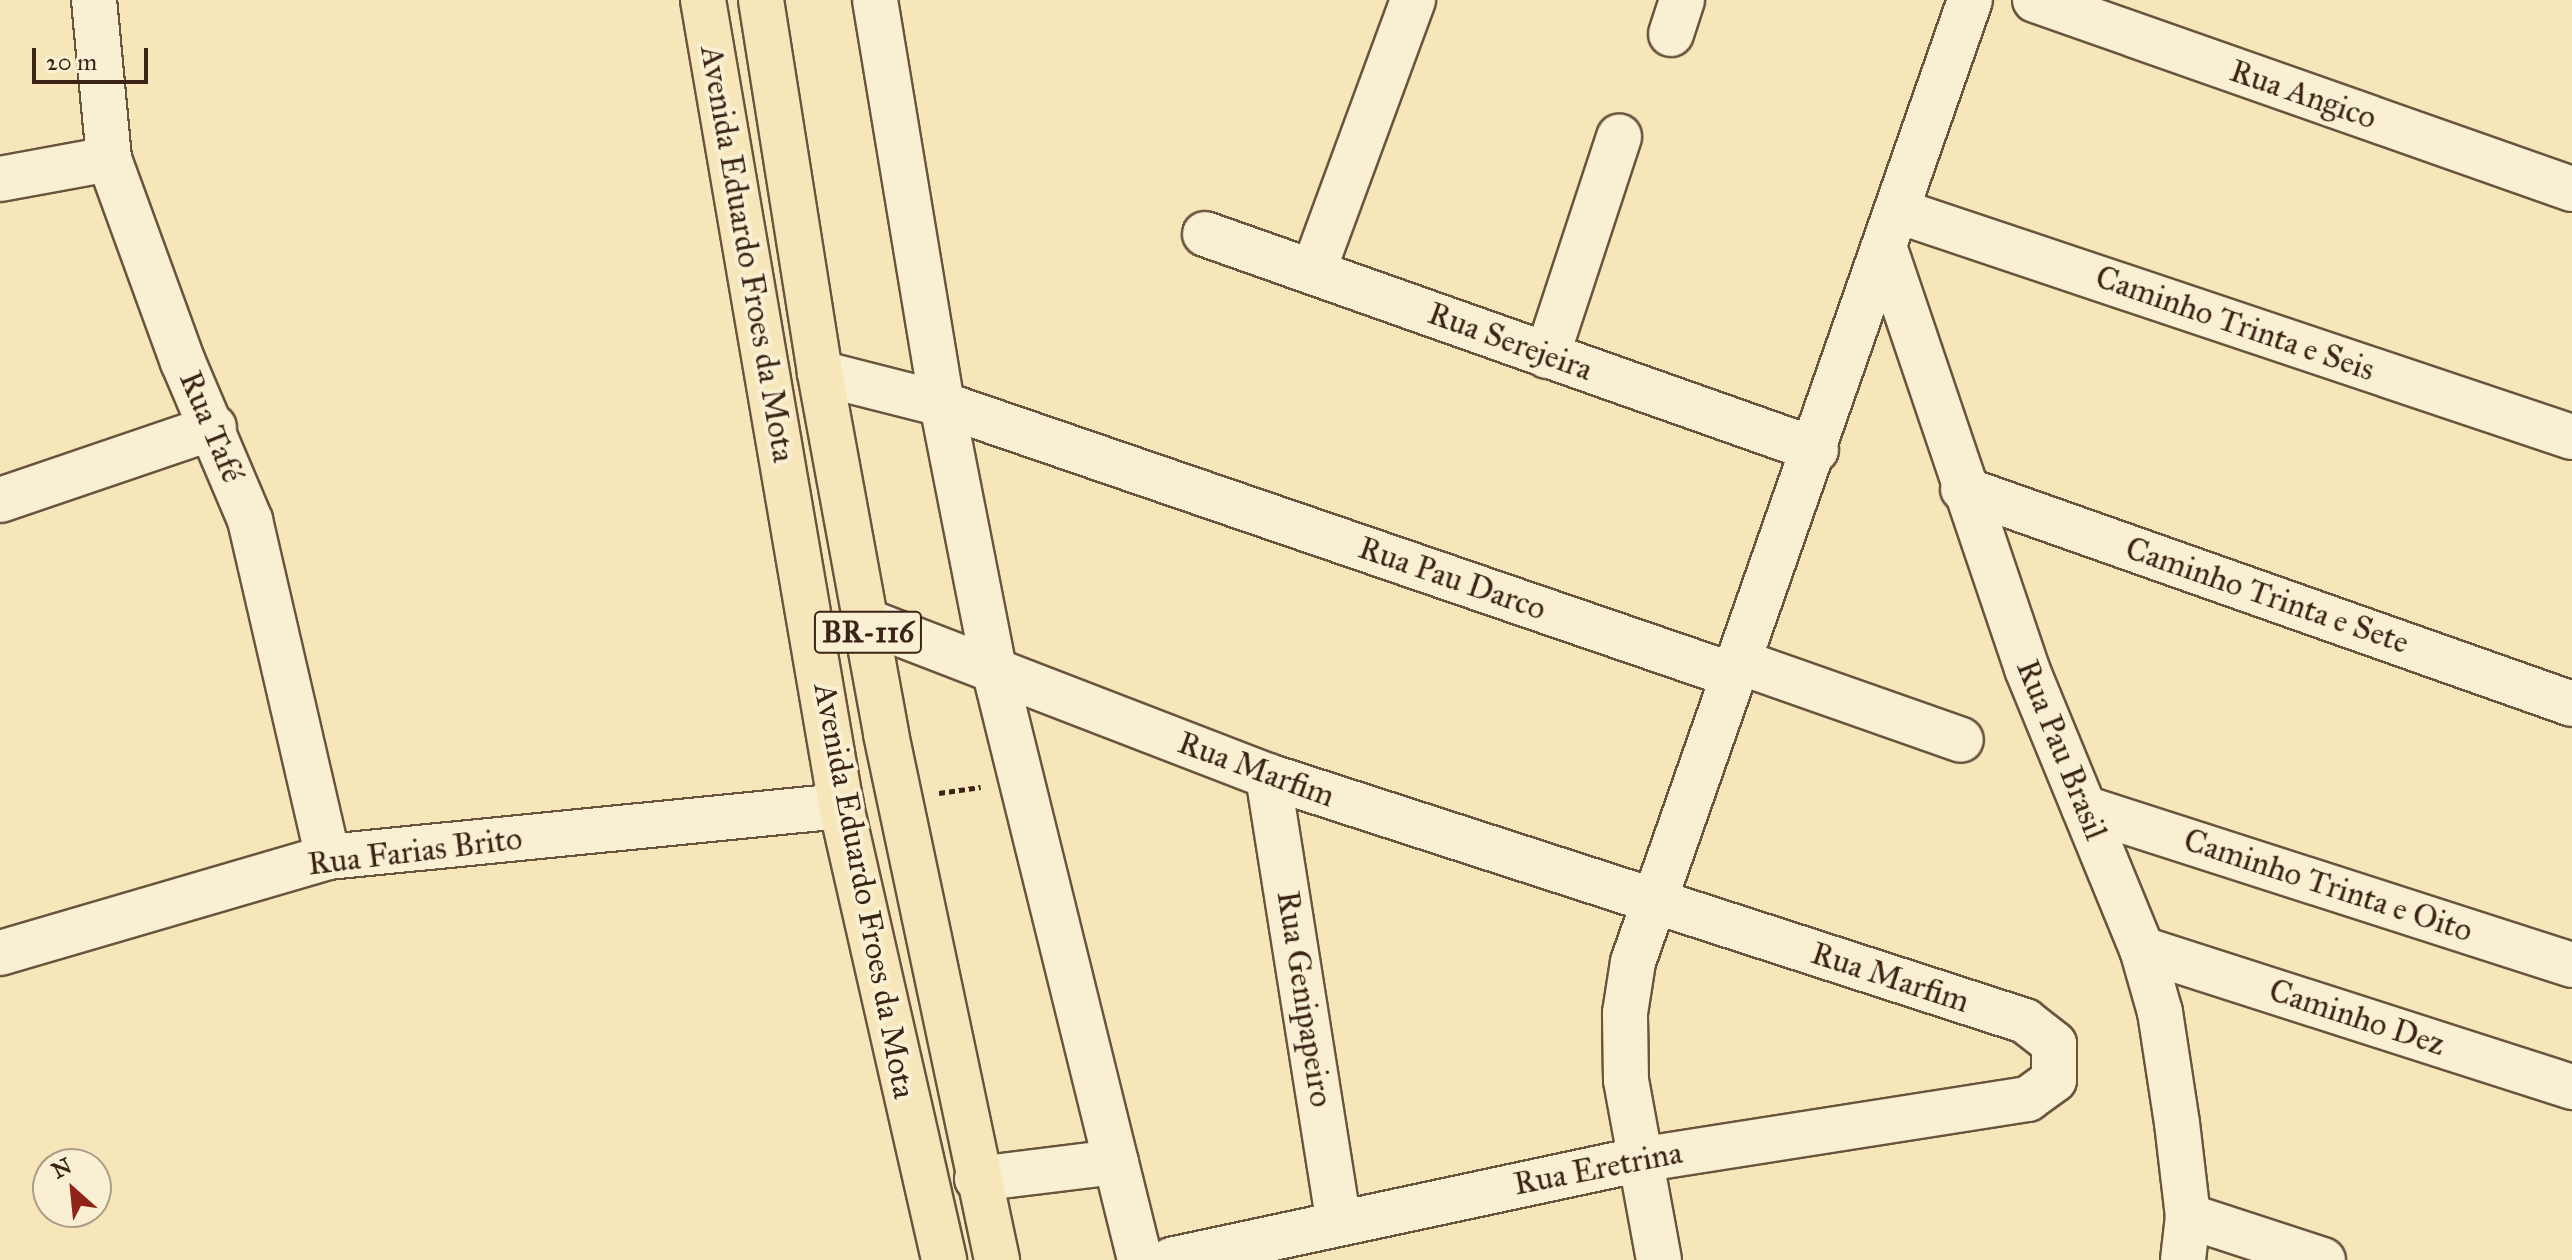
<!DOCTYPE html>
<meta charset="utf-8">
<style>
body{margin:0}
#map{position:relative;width:2572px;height:1260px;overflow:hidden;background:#f6e6ba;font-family:"IM FELL Great Primer",serif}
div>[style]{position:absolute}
.path>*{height:5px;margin-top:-2.5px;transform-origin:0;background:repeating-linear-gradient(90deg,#3b2315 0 6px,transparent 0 10px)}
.roads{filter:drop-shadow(2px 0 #6a543e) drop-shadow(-2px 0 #6a543e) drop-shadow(0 2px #6a543e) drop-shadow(0 -2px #6a543e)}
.minor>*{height:44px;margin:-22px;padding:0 22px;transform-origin:22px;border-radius:22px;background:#f9efd2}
.trunk>*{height:44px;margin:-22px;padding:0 22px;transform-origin:22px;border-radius:22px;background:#f6e6ba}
span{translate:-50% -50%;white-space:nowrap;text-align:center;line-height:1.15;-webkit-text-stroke:8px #f9efd2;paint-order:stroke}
.shield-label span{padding:2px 6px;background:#f9efd2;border:2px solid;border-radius:6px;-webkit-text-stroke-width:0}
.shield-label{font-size:30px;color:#3b2315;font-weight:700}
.street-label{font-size:32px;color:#3b2315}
.north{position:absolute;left:32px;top:1148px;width:80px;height:80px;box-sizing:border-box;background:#f9efd2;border:2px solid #ad9d86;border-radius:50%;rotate:333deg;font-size:22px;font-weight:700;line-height:32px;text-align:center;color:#3b2315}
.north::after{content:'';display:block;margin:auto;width:28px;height:36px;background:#8f2418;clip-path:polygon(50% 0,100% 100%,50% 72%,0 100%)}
.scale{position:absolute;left:32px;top:48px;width:116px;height:36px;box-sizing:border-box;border:4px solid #3b2315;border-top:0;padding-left:10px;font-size:24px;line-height:28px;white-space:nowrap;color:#3b2315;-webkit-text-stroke:6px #f9efd2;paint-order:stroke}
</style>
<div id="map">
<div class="path">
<i style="left:939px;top:793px;width:42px;rotate:-8.1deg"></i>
</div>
<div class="roads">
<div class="minor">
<i style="left:94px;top:0;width:160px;rotate:84.6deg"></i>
<i style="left:109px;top:159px;width:216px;rotate:70deg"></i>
<i style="left:183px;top:362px;width:172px;rotate:67deg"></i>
<i style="left:250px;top:520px;width:346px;rotate:77deg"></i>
<i style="left:875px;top:0;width:410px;rotate:80.6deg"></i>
<i style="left:942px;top:404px;width:274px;rotate:78.9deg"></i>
<i style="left:995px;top:673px;width:605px;rotate:76.12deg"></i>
<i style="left:2035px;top:0;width:569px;rotate:19.39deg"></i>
<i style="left:1671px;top:34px;width:36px;rotate:-72deg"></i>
<i style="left:0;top:179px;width:111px;rotate:-10.4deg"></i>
<i style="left:1898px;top:211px;width:711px;rotate:18.54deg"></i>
<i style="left:1205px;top:234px;width:648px;rotate:19.47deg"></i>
<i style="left:1885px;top:249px;width:443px;rotate:71.3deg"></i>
<i style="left:2027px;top:669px;width:303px;rotate:67.7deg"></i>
<i style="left:2142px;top:949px;width:66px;rotate:74.1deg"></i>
<i style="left:2160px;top:1012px;width:112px;rotate:81.3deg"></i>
<i style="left:2177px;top:1123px;width:94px;rotate:83.3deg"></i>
<i style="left:2188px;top:1216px;width:44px;rotate:96.5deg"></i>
<i style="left:1313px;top:272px;width:290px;rotate:-69.8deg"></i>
<i style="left:1547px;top:356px;width:231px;rotate:-71.8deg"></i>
<i style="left:820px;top:373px;width:126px;rotate:14.3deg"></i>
<i style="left:942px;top:404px;width:838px;rotate:18.93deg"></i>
<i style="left:1963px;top:489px;width:646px;rotate:19.44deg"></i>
<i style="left:0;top:500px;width:226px;rotate:-18.8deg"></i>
<i style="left:866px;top:621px;width:431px;rotate:21.1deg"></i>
<i style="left:1268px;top:776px;width:796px;rotate:17.93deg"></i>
<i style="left:2025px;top:1021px;width:37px;rotate:38deg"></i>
<i style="left:2054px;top:1044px;width:36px;rotate:90deg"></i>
<i style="left:2054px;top:1080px;width:32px;rotate:144deg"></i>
<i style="left:2028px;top:1099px;width:396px;rotate:171.1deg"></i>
<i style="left:1637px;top:1160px;width:476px;rotate:167.9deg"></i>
<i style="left:1740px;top:662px;width:234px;rotate:19.4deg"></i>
<i style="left:1268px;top:776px;width:452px;rotate:81deg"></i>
<i style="left:2084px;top:808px;width:513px;rotate:17.83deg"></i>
<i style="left:2142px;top:949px;width:452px;rotate:17.8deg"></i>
<i style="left:0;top:953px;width:342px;rotate:-16.3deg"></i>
<i style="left:328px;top:857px;width:516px;rotate:-5.68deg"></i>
<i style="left:977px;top:1179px;width:140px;rotate:-7deg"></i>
<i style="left:2188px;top:1216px;width:142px;rotate:18.1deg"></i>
<i style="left:1659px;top:1260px;width:183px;rotate:-100.4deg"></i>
<i style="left:1626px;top:1080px;width:67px;rotate:-90.9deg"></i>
<i style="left:1625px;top:1013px;width:52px;rotate:-81.1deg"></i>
<i style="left:1633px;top:962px;width:1019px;rotate:-70.69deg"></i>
</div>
<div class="trunk">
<i style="left:703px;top:0;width:818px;rotate:80.28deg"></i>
<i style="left:841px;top:806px;width:466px;rotate:77.2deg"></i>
<i style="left:761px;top:0;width:378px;rotate:81deg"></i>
<i style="left:820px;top:373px;width:367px;rotate:79.6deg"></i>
<i style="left:886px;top:734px;width:538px;rotate:78.08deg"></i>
</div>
</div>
<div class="shield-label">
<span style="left:868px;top:632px">BR-116</span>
</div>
<div class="street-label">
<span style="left:2303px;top:95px;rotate:19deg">Rua Angico</span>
<span style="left:747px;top:254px;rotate:80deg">Avenida Eduardo Froes da Mota</span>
<span style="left:2235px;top:324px;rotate:19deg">Caminho Trinta e Seis</span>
<span style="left:1510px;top:342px;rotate:20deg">Rua Serejeira</span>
<span style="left:211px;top:427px;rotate:67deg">Rua Tafé</span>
<span style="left:1452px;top:579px;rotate:19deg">Rua Pau Darco</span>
<span style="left:2267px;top:596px;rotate:19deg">Caminho Trinta e Sete</span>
<span style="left:2061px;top:750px;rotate:68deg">Rua Pau Brasil</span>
<span style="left:1256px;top:770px;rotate:20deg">Rua Marfim</span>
<span style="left:415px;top:852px;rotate:-7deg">Rua Farias Brito</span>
<span style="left:2328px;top:886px;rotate:18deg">Caminho Trinta e Oito</span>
<span style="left:864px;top:891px;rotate:79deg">Avenida Eduardo Froes da Mota</span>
<span style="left:1890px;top:978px;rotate:18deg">Rua Marfim</span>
<span style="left:1304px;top:999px;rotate:81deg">Rua Genipapeiro</span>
<span style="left:2357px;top:1018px;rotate:18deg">Caminho Dez</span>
<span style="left:1598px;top:1169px;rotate:-11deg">Rua Eretrina</span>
</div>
<div class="north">N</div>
<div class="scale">20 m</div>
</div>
